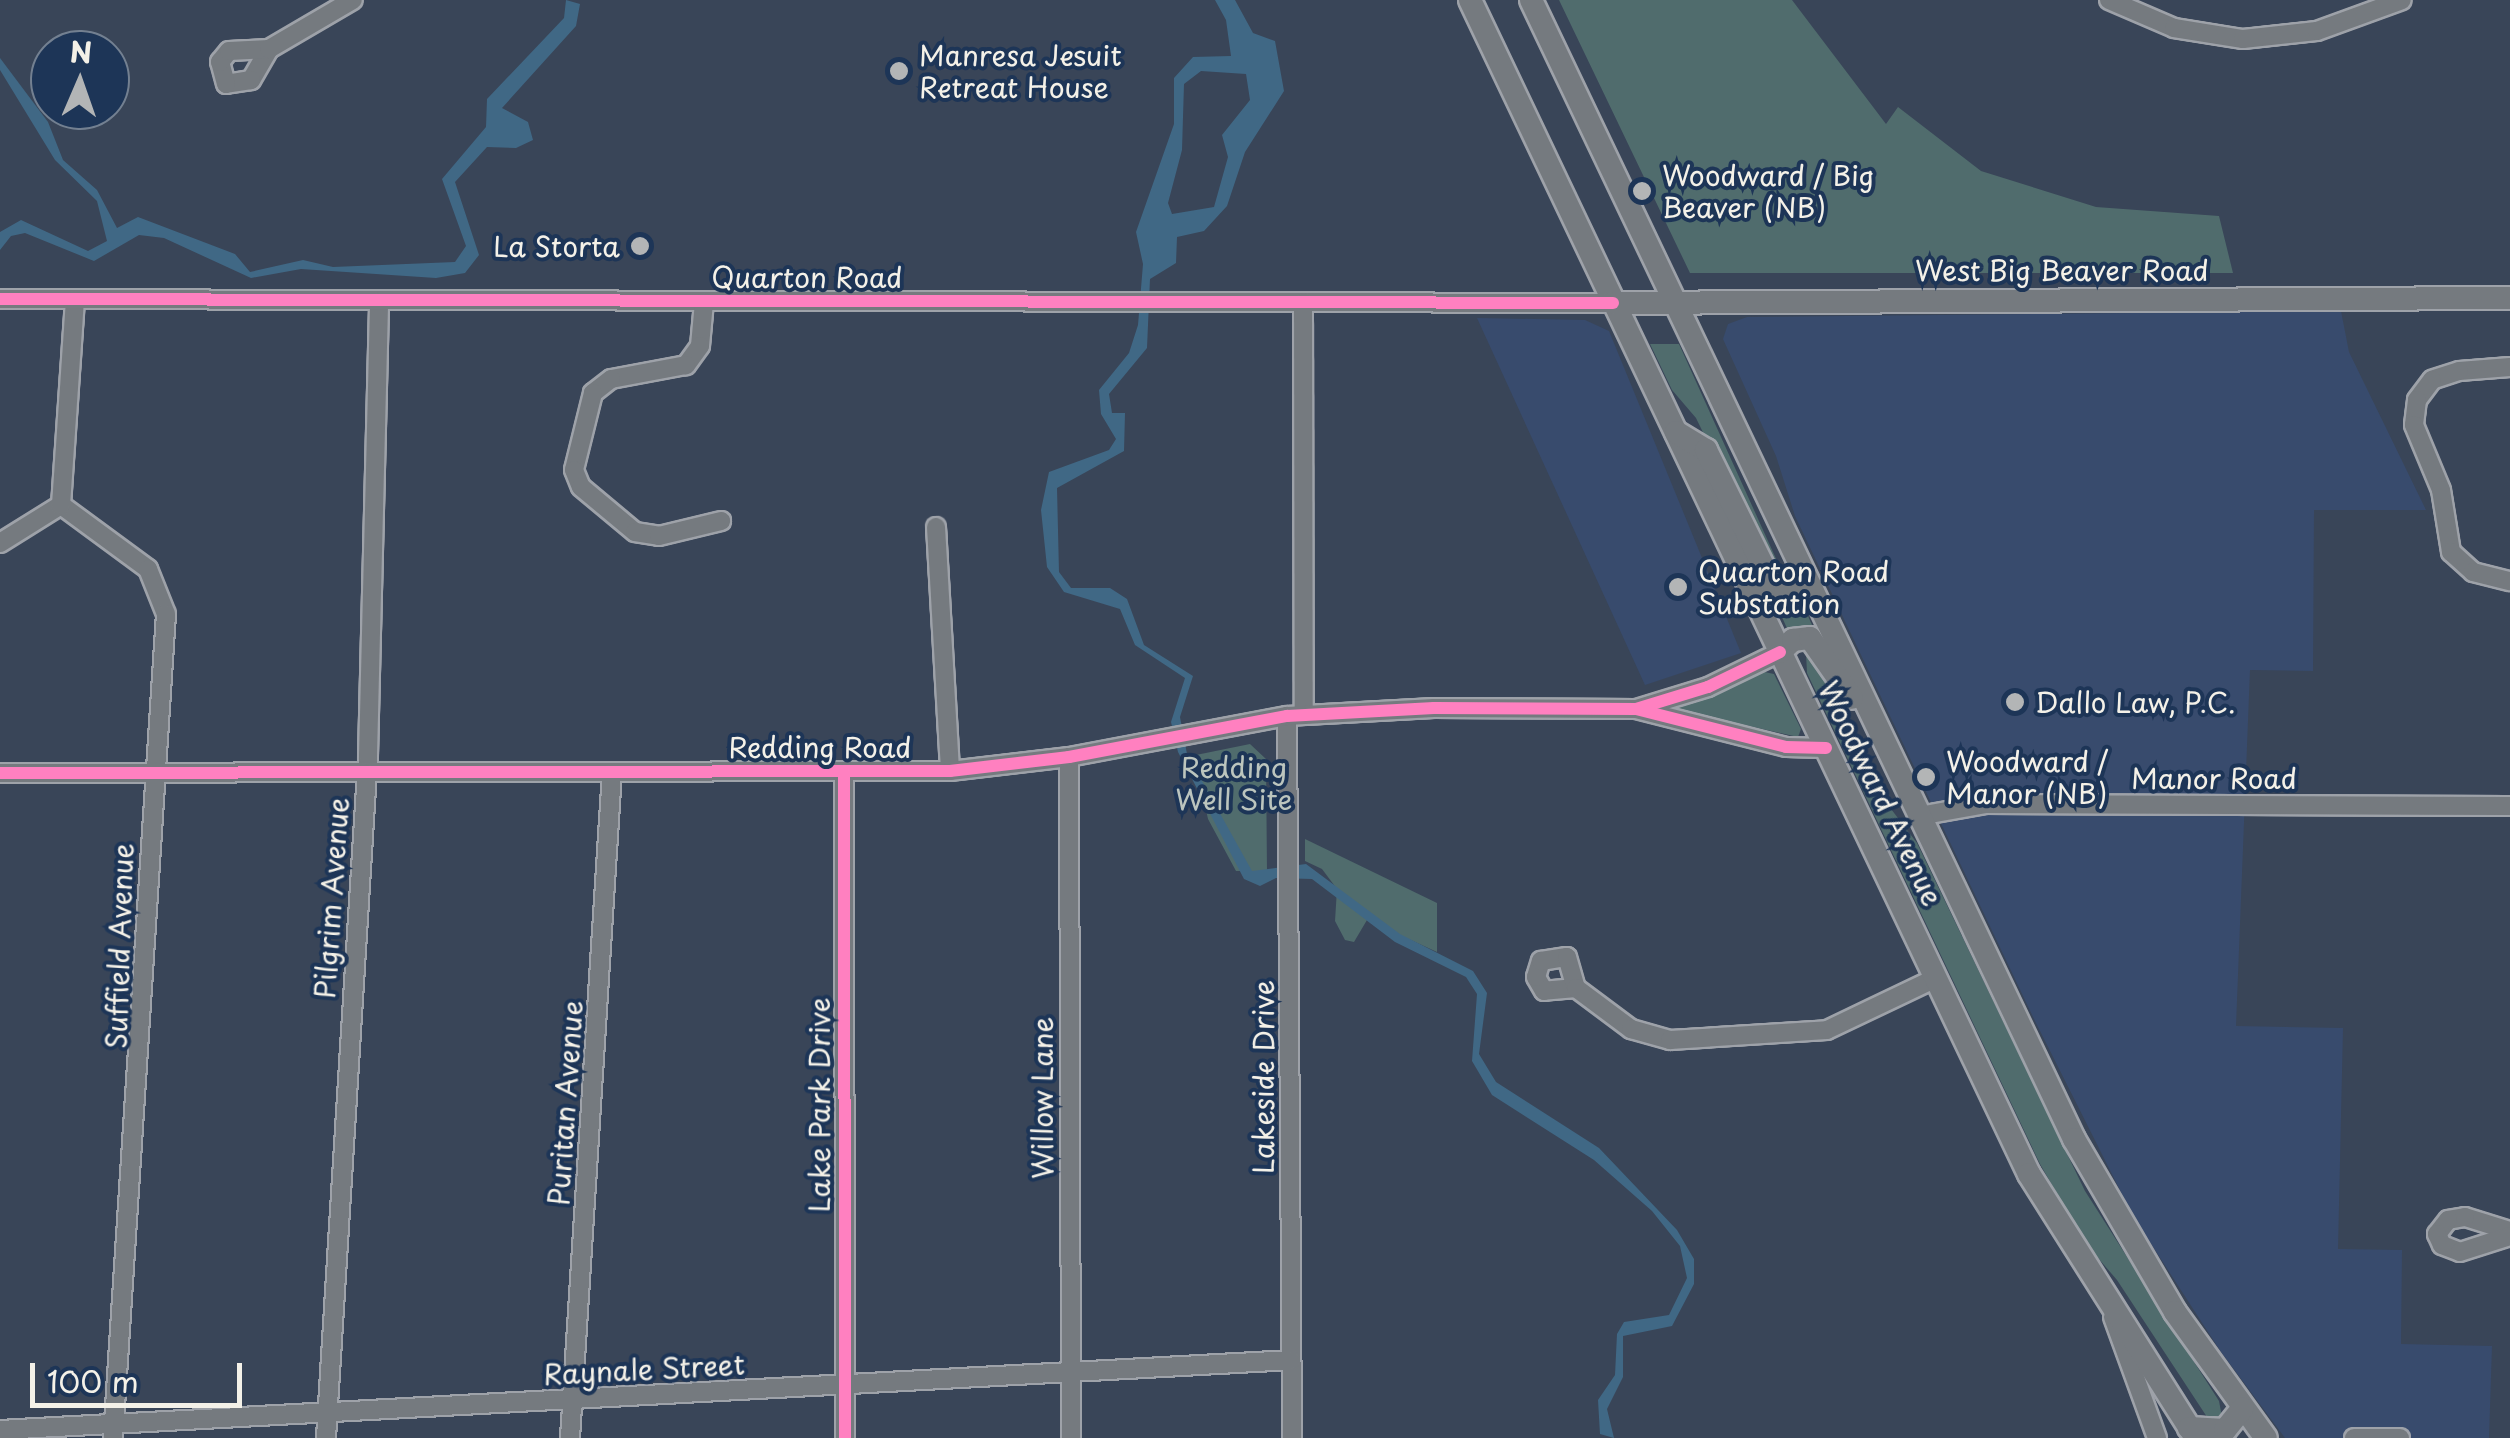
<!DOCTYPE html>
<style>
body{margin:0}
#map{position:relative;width:2510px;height:1438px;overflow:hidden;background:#394558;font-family:"Playpen Sans",sans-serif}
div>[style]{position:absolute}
.built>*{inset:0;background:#384b6d}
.green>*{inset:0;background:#506c6d}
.water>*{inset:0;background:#406885}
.roads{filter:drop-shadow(2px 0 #9ea2a9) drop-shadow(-2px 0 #9ea2a9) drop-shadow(0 2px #9ea2a9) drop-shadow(0 -2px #9ea2a9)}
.minor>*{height:18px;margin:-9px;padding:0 9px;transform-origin:9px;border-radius:9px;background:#757a7f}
.major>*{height:22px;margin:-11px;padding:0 11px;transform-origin:11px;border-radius:11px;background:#757a7f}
.cycleway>*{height:12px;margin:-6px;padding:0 6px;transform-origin:6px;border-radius:6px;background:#ff80c0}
.dots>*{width:28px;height:28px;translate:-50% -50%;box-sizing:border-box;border:5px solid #1d3557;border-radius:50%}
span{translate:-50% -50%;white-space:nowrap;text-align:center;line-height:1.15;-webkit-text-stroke:8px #1d3557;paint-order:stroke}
.poi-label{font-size:28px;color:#f4f1e8}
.left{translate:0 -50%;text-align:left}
.right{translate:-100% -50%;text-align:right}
.street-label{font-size:28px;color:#f4f1e8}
.park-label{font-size:28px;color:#bcc5be}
.north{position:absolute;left:30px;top:30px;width:100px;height:100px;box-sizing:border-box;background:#1d3557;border:2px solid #738091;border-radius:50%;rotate:2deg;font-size:28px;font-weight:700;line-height:40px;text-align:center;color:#f4f1e8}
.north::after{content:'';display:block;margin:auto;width:35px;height:45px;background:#b3b5b6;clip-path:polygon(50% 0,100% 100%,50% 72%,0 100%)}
.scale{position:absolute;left:30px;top:1363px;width:212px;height:45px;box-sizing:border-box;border:5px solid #f4f1e8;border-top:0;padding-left:12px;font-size:30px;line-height:35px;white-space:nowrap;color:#f4f1e8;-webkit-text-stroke:8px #1d3557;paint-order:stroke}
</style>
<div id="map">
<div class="built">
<i style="clip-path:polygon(2341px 311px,2349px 352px,2426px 510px,2314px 510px,2313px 671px,2250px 670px,2236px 1026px,2343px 1028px,2338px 1249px,2402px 1250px,2401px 1344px,2492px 1346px,2489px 1438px,2285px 1438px,2221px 1352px,2133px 1216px,2034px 1019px,1795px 516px,1776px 456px,1723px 339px,1728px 324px,1747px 317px)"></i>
<i style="clip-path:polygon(1477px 318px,1585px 320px,1609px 331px,1741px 653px,1645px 685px)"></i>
</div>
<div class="green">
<i style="clip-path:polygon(1559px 0,1792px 0,1886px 124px,1898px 107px,1981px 171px,2096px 207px,2219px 216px,2233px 273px,1690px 273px)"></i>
<i style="clip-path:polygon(1650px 344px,1679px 344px,1782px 572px,1768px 566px,1696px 418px,1672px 390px)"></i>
<i style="clip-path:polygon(1797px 592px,1813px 627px,1790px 635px,1773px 597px)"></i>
<i style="clip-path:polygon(1806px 653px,1823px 668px,1888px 805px,1917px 843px,2085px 1191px,2219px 1401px,2222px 1417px,2207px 1417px,2117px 1280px,2086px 1244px,2040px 1164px,1807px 673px)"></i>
<i style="clip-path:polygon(1760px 671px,1774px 674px,1801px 729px,1798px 737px,1674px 709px)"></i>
<i style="clip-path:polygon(1250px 744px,1266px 759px,1267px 871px,1236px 871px,1208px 819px,1197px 769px,1186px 757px)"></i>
<i style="clip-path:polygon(1305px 839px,1437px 903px,1437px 952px,1367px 920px,1354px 942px,1345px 940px,1335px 921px,1337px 889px,1322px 869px,1305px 861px)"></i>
</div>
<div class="water">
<i style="clip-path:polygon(566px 0,580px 4px,576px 26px,502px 108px,528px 122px,533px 140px,516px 148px,487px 147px,455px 182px,479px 255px,465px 273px,436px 278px,301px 269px,251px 278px,164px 238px,139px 235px,94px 261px,25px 233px,11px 236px,0 250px,0 232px,21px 220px,88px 251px,107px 241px,97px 201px,55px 160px,0 70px,0 58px,48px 122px,63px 160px,97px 190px,117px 228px,138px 217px,235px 254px,250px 272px,303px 260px,333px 267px,455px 262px,466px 246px,442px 179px,486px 127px,487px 99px,564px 18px)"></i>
<i style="clip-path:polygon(evenodd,1215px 0,1235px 0,1253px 33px,1275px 41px,1284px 91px,1245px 152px,1227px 206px,1204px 231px,1177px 237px,1176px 263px,1150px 279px,1147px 348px,1109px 394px,1112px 413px,1125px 413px,1124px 451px,1057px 488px,1059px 572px,1071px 588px,1110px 588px,1127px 599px,1144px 645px,1193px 676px,1180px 717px,1187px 754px,1252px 871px,1306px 864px,1400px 934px,1473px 971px,1487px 993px,1479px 1054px,1496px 1082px,1599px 1148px,1677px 1230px,1694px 1259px,1694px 1284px,1672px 1326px,1623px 1336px,1623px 1377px,1607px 1409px,1614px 1438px,1600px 1434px,1598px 1400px,1615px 1375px,1617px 1334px,1624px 1322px,1669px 1315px,1687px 1278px,1680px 1246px,1652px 1211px,1594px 1160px,1492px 1095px,1472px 1061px,1477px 994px,1466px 977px,1395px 942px,1312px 879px,1276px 878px,1260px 886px,1244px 879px,1178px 752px,1171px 722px,1185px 678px,1135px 645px,1120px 609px,1064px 592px,1047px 567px,1041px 510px,1049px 472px,1109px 450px,1116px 439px,1101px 414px,1099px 390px,1129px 353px,1138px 325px,1143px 264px,1136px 232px,1174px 124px,1174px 78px,1193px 57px,1231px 56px,1226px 20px,1215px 0,1201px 71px,1246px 74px,1250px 100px,1222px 135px,1228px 157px,1214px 207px,1172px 214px,1168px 203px,1182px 150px,1184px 84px,1201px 71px)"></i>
</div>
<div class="roads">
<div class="minor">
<i style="left:2109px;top:0;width:71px;rotate:23.3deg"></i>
<i style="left:2174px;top:28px;width:70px;rotate:9.1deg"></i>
<i style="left:2243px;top:39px;width:74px;rotate:-6.2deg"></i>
<i style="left:2317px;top:31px;width:90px;rotate:-20deg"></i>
<i style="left:269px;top:49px;width:36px;rotate:120deg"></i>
<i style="left:251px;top:80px;width:25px;rotate:171deg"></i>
<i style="left:226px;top:84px;width:23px;rotate:-105deg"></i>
<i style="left:220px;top:62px;width:14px;rotate:-51deg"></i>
<i style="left:229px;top:51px;width:40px;rotate:-2.9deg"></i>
<i style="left:269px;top:49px;width:97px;rotate:-30.3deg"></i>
<i style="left:0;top:299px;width:1613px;rotate:0.14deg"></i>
<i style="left:704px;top:302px;width:44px;rotate:95.2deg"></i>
<i style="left:700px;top:346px;width:24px;rotate:126deg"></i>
<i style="left:686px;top:365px;width:76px;rotate:169.4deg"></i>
<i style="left:611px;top:379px;width:23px;rotate:142deg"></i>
<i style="left:593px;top:393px;width:79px;rotate:103.9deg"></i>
<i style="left:574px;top:470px;width:18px;rotate:68deg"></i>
<i style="left:581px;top:487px;width:70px;rotate:39.8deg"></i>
<i style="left:635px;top:532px;width:24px;rotate:9deg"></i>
<i style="left:659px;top:536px;width:64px;rotate:-13.6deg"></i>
<i style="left:1303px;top:302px;width:412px;rotate:89.9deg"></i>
<i style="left:2510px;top:367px;width:51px;rotate:175.5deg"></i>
<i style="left:2459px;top:371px;width:28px;rotate:162deg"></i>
<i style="left:2432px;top:380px;width:25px;rotate:127deg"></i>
<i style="left:2417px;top:400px;width:25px;rotate:97deg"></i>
<i style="left:2414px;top:425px;width:70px;rotate:67.4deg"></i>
<i style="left:2441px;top:490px;width:63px;rotate:80.8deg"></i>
<i style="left:2451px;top:552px;width:30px;rotate:42deg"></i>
<i style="left:2473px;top:572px;width:38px;rotate:14deg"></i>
<i style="left:61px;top:505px;width:108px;rotate:36.3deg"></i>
<i style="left:148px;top:569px;width:48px;rotate:68.2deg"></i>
<i style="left:166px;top:614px;width:826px;rotate:93.68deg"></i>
<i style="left:936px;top:527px;width:244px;rotate:86.7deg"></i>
<i style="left:0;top:543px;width:72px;rotate:-31.9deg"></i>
<i style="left:61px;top:505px;width:205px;rotate:-86.1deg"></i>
<i style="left:1636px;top:709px;width:75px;rotate:-17deg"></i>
<i style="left:1708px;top:687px;width:80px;rotate:-25.9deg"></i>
<i style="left:1287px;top:716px;width:722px;rotate:89.6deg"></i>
<i style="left:1069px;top:757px;width:681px;rotate:89.83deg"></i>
<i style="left:0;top:773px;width:950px;rotate:-0.12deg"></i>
<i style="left:950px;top:771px;width:120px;rotate:-6.7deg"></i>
<i style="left:1069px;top:757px;width:222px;rotate:-10.7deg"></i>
<i style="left:1287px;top:716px;width:147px;rotate:-3.1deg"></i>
<i style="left:1434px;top:708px;width:202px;rotate:0.3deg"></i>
<i style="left:1636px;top:709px;width:155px;rotate:14.2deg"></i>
<i style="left:1786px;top:747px;width:40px;rotate:1.4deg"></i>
<i style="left:844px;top:773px;width:665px;rotate:89.91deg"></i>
<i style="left:1919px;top:816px;width:67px;rotate:-10.3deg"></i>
<i style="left:1985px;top:804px;width:525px;rotate:0.22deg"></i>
<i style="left:1576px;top:988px;width:32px;rotate:175deg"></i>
<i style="left:1544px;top:991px;width:16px;rotate:-120deg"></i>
<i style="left:1536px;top:977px;width:17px;rotate:-73deg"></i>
<i style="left:1541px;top:961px;width:26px;rotate:-9deg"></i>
<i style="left:1567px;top:957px;width:32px;rotate:74deg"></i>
<i style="left:1576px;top:988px;width:69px;rotate:36.7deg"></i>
<i style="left:1631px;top:1029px;width:41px;rotate:15.8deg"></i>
<i style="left:1670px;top:1040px;width:157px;rotate:-3.6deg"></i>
<i style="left:1827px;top:1030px;width:121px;rotate:-25.5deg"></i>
<i style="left:2510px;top:1231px;width:47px;rotate:-162.7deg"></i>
<i style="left:2465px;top:1217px;width:17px;rotate:170deg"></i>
<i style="left:2448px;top:1220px;width:18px;rotate:128deg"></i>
<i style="left:2437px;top:1234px;width:12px;rotate:66deg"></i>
<i style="left:2442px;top:1245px;width:19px;rotate:21deg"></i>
<i style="left:2460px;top:1252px;width:52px;rotate:-17.7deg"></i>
<i style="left:2113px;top:1317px;width:129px;rotate:70deg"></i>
<i style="left:0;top:1430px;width:1293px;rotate:-3.1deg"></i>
<i style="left:326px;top:1438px;width:683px;rotate:-86.48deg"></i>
<i style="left:368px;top:756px;width:455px;rotate:-88.6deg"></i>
<i style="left:570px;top:1438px;width:667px;rotate:-86.39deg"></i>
<i style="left:2354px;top:1438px;width:46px"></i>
</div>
<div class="major">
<i style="left:1470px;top:0;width:1300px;rotate:64.54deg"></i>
<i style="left:2029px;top:1174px;width:312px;rotate:57.7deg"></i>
<i style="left:1531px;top:0;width:1262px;rotate:64.51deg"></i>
<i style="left:2074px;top:1139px;width:200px;rotate:59.7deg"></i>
<i style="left:2175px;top:1312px;width:155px;rotate:54.2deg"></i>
<i style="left:1613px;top:303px;width:897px;rotate:-0.32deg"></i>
<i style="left:1676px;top:432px;width:35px;rotate:31deg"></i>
<i style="left:1706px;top:450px;width:154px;rotate:63.8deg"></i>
<i style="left:1774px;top:588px;width:11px;rotate:15deg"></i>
<i style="left:1785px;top:591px;width:24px;rotate:-36deg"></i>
<i style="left:1780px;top:652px;width:18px;rotate:-43deg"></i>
<i style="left:1793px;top:640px;width:17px;rotate:-7deg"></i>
<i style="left:1810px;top:638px;width:73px;rotate:55deg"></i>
<i style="left:2189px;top:1428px;width:36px;rotate:3deg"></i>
<i style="left:2225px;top:1430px;width:28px;rotate:-51deg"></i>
</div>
</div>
<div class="cycleway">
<i style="left:0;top:299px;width:1613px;rotate:0.14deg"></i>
<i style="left:1636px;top:709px;width:75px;rotate:-17deg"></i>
<i style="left:1708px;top:687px;width:80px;rotate:-25.9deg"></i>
<i style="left:0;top:773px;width:950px;rotate:-0.12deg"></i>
<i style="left:950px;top:771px;width:120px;rotate:-6.7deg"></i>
<i style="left:1069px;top:757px;width:222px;rotate:-10.7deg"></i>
<i style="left:1287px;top:716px;width:147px;rotate:-3.1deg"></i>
<i style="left:1434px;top:708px;width:202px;rotate:0.3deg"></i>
<i style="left:1636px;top:709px;width:155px;rotate:14.2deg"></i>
<i style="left:1786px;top:747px;width:40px;rotate:1.4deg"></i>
<i style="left:844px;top:773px;width:665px;rotate:89.91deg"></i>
</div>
<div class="dots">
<i style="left:899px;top:71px;background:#b3b5b6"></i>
<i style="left:1642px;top:191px;background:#b3b5b6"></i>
<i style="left:640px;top:246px;background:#b3b5b6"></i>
<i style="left:1678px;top:587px;background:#b3b5b6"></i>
<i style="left:2015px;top:702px;background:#b3b5b6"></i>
<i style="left:1926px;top:777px;background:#b3b5b6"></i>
</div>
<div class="poi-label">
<span class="left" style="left:919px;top:71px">Manresa Jesuit<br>Retreat House</span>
<span class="left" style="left:1662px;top:191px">Woodward / Big<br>Beaver (NB)</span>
<span class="right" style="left:620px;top:246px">La Storta</span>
<span class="left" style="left:1698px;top:587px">Quarton Road<br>Substation</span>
<span class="left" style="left:2035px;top:702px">Dallo Law, P.C.</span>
<span class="left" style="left:1946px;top:777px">Woodward /<br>Manor (NB)</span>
</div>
<div class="street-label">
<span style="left:2062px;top:270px">West Big Beaver Road</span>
<span style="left:807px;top:277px">Quarton Road</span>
<span style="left:820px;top:747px">Redding Road</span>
<span style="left:2214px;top:778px">Manor Road</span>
<span style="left:1881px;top:793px;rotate:64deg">Woodward Avenue</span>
<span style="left:331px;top:898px;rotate:-86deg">Pilgrim Avenue</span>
<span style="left:119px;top:946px;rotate:-88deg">Suffield Avenue</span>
<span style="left:1263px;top:1077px;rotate:-90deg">Lakeside Drive</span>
<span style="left:1042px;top:1098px;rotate:-90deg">Willow Lane</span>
<span style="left:565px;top:1103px;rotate:-86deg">Puritan Avenue</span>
<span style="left:819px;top:1105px;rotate:-90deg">Lake Park Drive</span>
<span style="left:644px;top:1369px;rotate:-3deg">Raynale Street</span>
</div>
<div class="park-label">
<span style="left:1234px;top:783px">Redding<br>Well Site</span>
</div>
<div class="north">N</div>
<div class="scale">100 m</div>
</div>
